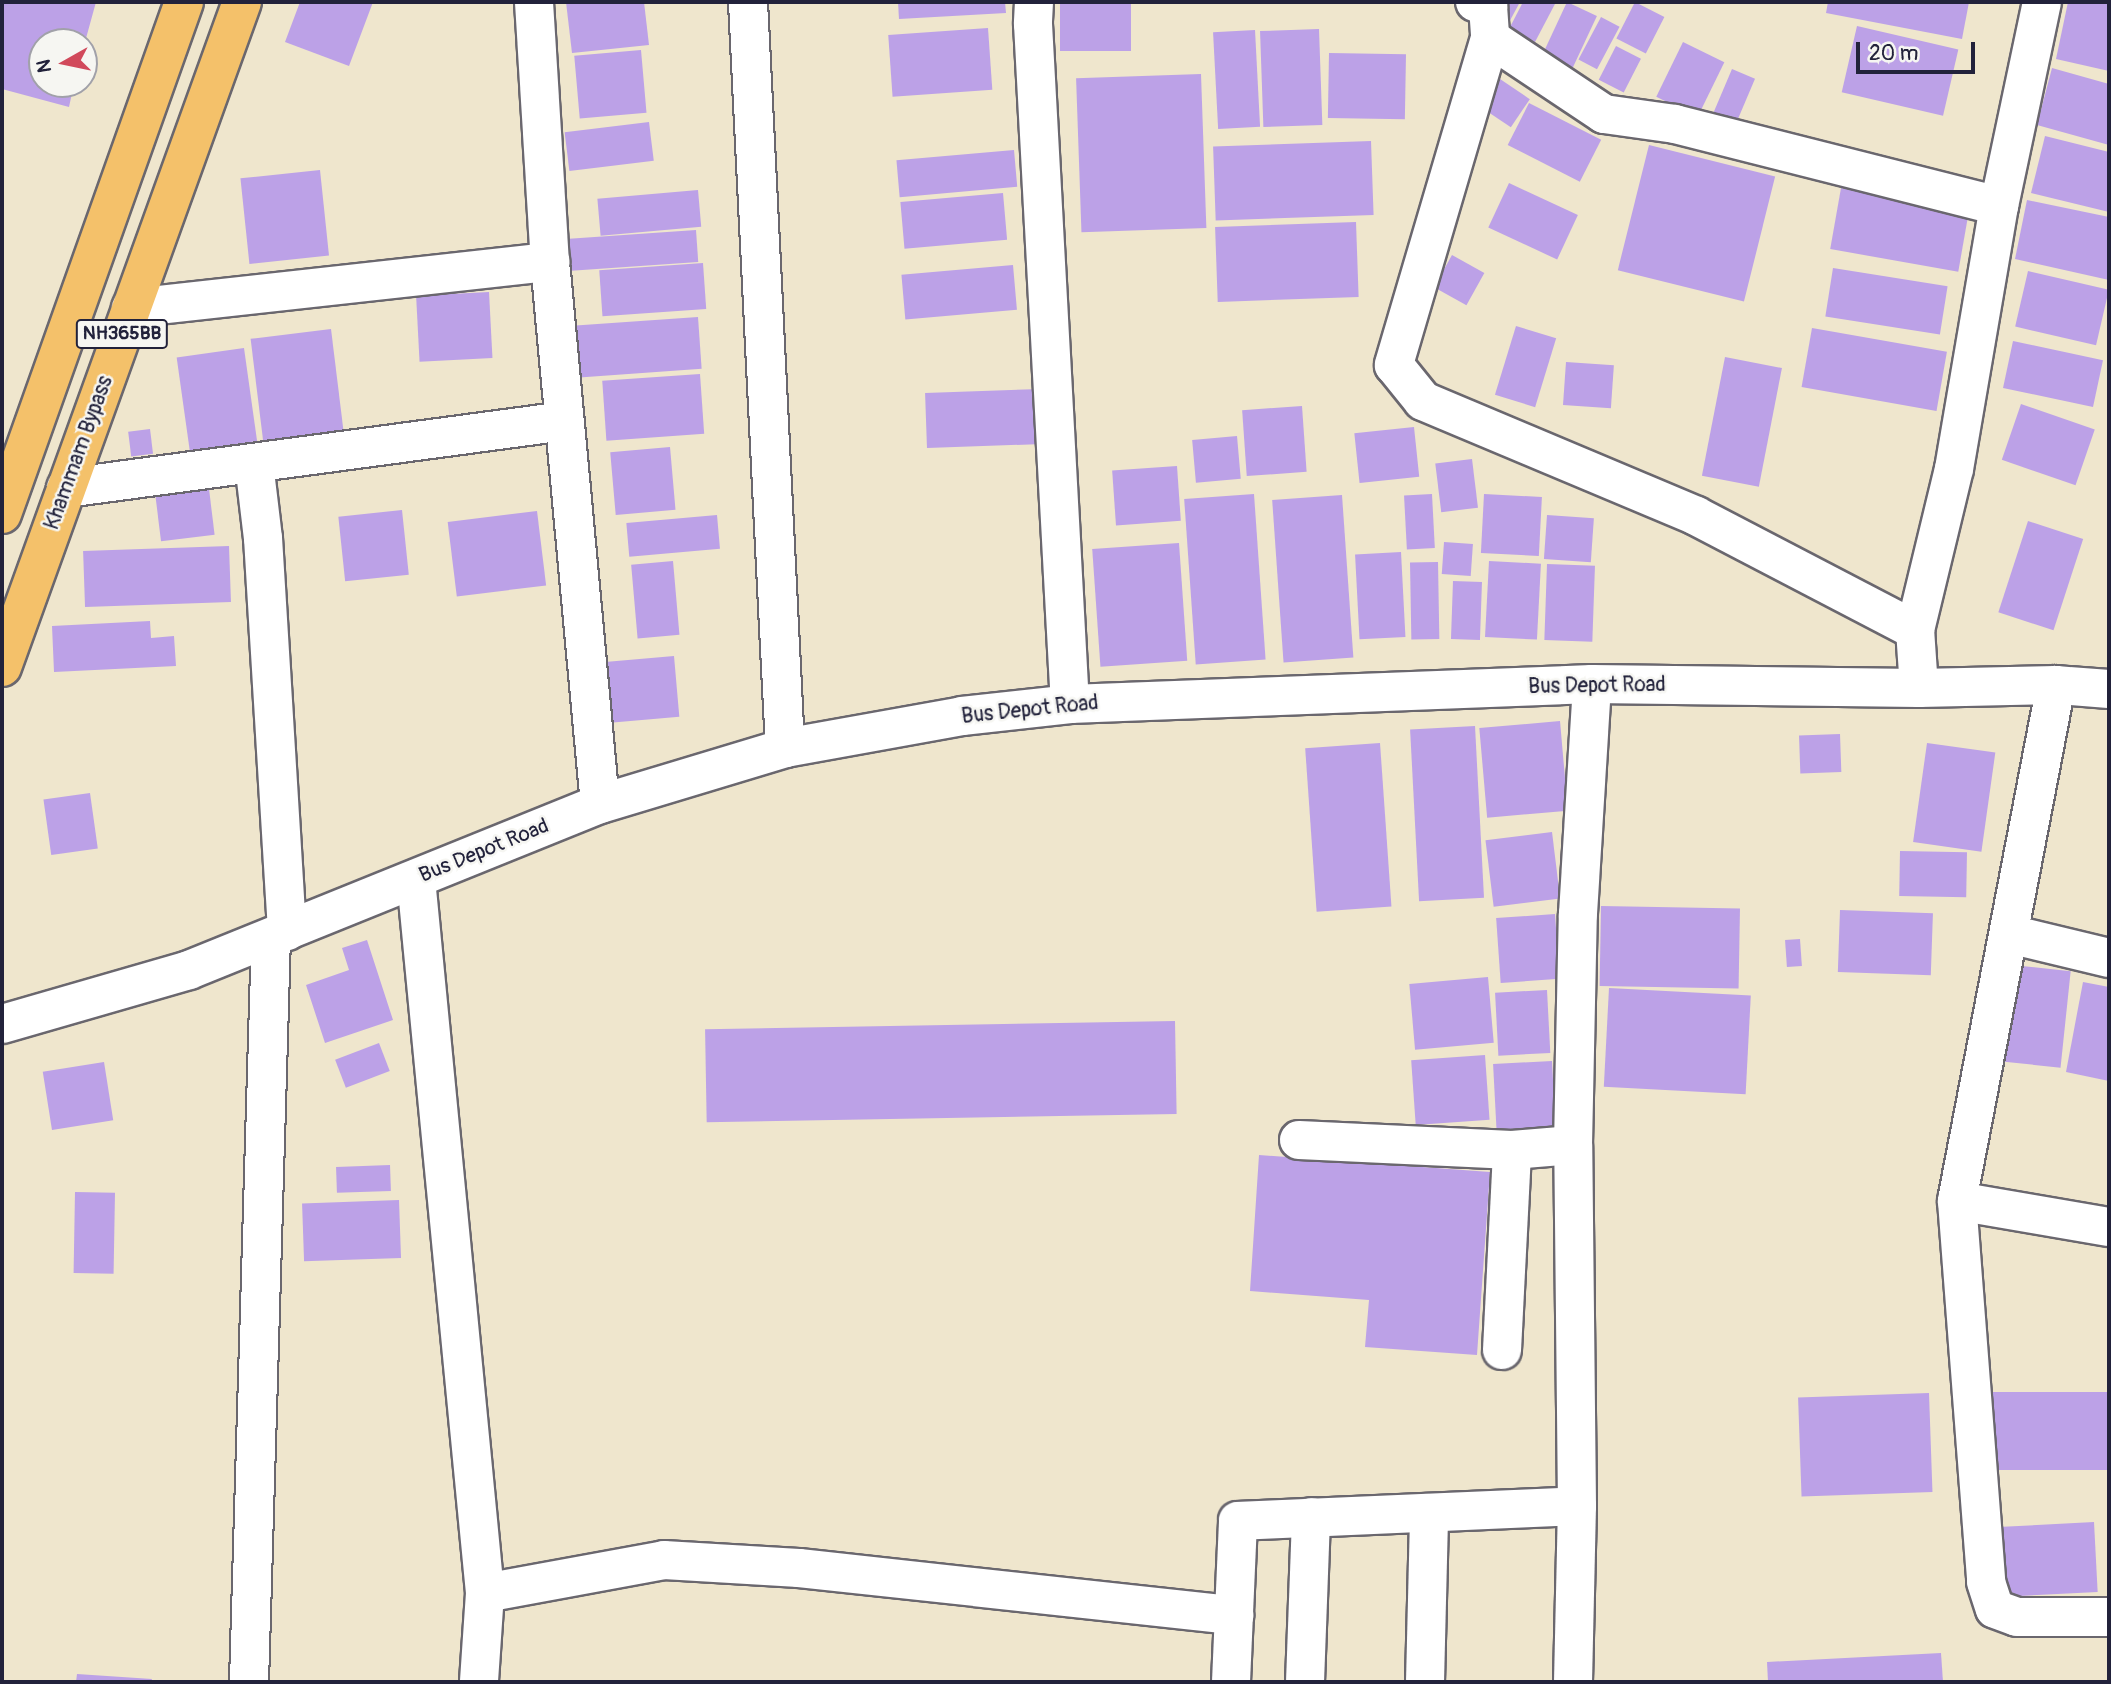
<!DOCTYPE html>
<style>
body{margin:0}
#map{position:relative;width:2111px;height:1684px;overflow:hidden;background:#efe6cd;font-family:Pangolin,sans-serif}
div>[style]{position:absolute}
.building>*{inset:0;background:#bca1e7;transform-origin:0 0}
.roads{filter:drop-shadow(2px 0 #6a676e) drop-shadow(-2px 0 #6a676e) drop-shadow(0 2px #6a676e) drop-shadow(0 -2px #6a676e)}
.minor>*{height:38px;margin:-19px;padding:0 19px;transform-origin:19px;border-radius:19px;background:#fff}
.highway>*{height:38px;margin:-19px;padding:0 19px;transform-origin:19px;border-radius:19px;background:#f4c16a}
span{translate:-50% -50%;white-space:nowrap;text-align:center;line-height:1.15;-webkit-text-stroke:5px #f6f6f2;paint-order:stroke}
.shield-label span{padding:2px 5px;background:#f6f6f2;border:2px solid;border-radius:5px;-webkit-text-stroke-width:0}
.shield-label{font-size:19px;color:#22223b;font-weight:700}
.street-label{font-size:21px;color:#22223b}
.frame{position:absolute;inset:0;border:4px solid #22223b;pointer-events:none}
.north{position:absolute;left:28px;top:28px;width:70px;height:70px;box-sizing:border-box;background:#f6f6f2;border:2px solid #a1a1a9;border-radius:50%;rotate:261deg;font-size:19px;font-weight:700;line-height:28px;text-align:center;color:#22223b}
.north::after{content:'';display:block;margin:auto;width:24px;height:32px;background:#d1495b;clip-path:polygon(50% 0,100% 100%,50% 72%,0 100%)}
.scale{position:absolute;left:1856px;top:42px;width:119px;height:32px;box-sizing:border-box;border:4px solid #22223b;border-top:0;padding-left:9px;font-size:21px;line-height:24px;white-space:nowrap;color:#22223b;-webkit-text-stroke:5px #f6f6f2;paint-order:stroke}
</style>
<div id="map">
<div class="building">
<i style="clip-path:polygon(2px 2px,96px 2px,85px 42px,42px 42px,42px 84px,74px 84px,69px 107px,2px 89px)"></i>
<i style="clip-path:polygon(300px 2px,373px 2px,349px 66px,285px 42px)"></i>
<i style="clip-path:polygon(566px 2px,644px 2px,649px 45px,572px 53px)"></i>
<i style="clip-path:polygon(898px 2px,1005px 2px,1006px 13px,899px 19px)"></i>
<i style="left:1060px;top:2px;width:71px;height:49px"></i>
<i style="clip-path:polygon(1501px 2px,1520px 2px,1507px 26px)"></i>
<i style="clip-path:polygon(1523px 2px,1556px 2px,1535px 42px,1509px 29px)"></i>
<i style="left:1567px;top:2px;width:33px;height:65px;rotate:25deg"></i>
<i style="left:1635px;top:2px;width:33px;height:41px;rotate:27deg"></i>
<i style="clip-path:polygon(1828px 2px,1969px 2px,1962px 39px,1826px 13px)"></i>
<i style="clip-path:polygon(2068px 2px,2109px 2px,2109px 71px,2056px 59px)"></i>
<i style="left:1601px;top:17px;width:21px;height:48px;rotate:28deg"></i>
<i style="left:1857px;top:26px;width:104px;height:68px;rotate:13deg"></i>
<i style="left:988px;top:28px;width:62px;height:100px;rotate:86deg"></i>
<i style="left:1319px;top:29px;width:96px;height:59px;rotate:88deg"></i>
<i style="left:1255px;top:30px;width:97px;height:42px;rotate:87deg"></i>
<i style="left:1683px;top:42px;width:46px;height:61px;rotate:26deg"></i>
<i style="left:1616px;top:46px;width:28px;height:38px;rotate:27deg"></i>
<i style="left:641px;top:50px;width:63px;height:67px;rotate:85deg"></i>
<i style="left:1329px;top:53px;width:77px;height:65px;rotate:1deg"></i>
<i style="clip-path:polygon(2052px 68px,2109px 84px,2109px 145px,2037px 125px)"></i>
<i style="left:1732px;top:69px;width:25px;height:57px;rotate:23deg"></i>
<i style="left:1201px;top:74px;width:154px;height:125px;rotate:88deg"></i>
<i style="left:1500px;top:79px;width:36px;height:34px;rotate:34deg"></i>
<i style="left:1529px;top:103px;width:81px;height:47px;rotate:27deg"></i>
<i style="left:649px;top:122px;width:39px;height:85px;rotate:83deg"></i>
<i style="clip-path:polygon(2045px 136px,2109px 152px,2109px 212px,2031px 193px)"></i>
<i style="left:1371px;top:141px;width:74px;height:158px;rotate:88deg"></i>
<i style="left:1649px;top:145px;width:130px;height:129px;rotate:14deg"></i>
<i style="left:1014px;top:150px;width:37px;height:118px;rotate:85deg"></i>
<i style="left:320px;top:170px;width:86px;height:80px;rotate:84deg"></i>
<i style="left:1509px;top:183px;width:76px;height:49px;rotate:25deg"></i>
<i style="left:1841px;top:188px;width:130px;height:62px;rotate:10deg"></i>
<i style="left:698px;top:190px;width:37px;height:101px;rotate:85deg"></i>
<i style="left:1003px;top:193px;width:47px;height:103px;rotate:85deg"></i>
<i style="clip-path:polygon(2027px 200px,2109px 217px,2109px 280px,2015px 259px)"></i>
<i style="left:1356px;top:222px;width:75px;height:141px;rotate:88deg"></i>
<i style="left:696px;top:230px;width:32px;height:127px;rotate:86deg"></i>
<i style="left:1452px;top:255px;width:37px;height:37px;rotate:29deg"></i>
<i style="left:703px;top:263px;width:46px;height:104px;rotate:86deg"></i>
<i style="left:1013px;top:265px;width:45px;height:112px;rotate:85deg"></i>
<i style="left:1833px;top:268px;width:116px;height:49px;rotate:9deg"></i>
<i style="left:2028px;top:271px;width:83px;height:57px;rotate:13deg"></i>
<i style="left:489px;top:292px;width:66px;height:73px;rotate:87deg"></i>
<i style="left:698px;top:317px;width:52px;height:126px;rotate:86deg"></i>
<i style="left:1516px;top:326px;width:42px;height:72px;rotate:17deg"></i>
<i style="left:1812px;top:328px;width:137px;height:60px;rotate:10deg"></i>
<i style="left:331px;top:329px;width:106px;height:81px;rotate:83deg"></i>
<i style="left:2013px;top:341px;width:92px;height:48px;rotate:12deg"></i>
<i style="left:244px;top:348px;width:94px;height:68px;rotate:82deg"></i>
<i style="left:1725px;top:357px;width:58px;height:121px;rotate:11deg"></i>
<i style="left:1566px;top:362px;width:48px;height:43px;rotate:4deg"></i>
<i style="left:700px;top:374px;width:60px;height:98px;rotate:86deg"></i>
<i style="left:1041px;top:389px;width:55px;height:116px;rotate:88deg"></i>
<i style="left:2021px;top:404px;width:78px;height:59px;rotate:19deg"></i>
<i style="left:1302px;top:406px;width:66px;height:60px;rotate:86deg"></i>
<i style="left:1414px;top:427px;width:50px;height:60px;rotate:84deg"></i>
<i style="left:150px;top:429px;width:25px;height:22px;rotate:83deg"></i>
<i style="left:1237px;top:436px;width:43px;height:45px;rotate:85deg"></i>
<i style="left:670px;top:447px;width:63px;height:60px;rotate:85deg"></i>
<i style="left:1472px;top:459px;width:49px;height:37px;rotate:83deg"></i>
<i style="left:1177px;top:466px;width:55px;height:65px;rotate:86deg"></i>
<i style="left:209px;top:489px;width:46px;height:54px;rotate:83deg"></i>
<i style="left:1254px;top:494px;width:166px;height:70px;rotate:86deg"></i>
<i style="left:1432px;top:494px;width:54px;height:28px;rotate:87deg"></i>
<i style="left:1484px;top:494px;width:58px;height:59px;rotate:3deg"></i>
<i style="left:1342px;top:495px;width:163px;height:70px;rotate:86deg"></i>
<i style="left:402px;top:510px;width:65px;height:64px;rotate:84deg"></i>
<i style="left:537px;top:511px;width:75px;height:90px;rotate:83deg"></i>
<i style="left:717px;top:515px;width:34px;height:91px;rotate:85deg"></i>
<i style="left:1547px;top:515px;width:47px;height:44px;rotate:4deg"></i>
<i style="left:2028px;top:521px;width:58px;height:96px;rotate:18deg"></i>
<i style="left:1444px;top:542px;width:29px;height:32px;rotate:4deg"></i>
<i style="left:1179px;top:543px;width:118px;height:87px;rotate:86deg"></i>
<i style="left:229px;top:546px;width:56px;height:146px;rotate:88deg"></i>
<i style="left:1401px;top:552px;width:85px;height:46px;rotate:87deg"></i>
<i style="left:673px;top:561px;width:74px;height:42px;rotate:85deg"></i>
<i style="left:1489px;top:561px;width:52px;height:76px;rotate:3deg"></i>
<i style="left:1438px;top:562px;width:77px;height:28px;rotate:89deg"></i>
<i style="left:1547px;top:564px;width:48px;height:76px;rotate:2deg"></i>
<i style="left:1453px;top:581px;width:29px;height:58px;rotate:2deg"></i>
<i style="clip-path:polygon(150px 621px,151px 638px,174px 636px,176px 666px,54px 672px,52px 626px)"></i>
<i style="left:674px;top:656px;width:61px;height:75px;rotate:85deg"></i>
<i style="left:1560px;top:721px;width:90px;height:81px;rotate:85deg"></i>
<i style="left:1475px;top:726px;width:172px;height:65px;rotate:87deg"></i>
<i style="left:1840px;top:734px;width:38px;height:41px;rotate:88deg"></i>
<i style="left:1380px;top:743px;width:164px;height:75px;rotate:86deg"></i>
<i style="left:1927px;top:743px;width:69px;height:100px;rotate:8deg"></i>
<i style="left:90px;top:793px;width:56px;height:47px;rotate:82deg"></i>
<i style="left:1552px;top:832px;width:67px;height:67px;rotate:83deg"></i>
<i style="left:1900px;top:851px;width:67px;height:45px;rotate:1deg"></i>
<i style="left:1601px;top:906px;width:139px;height:80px;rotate:1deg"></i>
<i style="left:1840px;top:910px;width:93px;height:62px;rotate:2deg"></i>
<i style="left:1555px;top:914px;width:65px;height:59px;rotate:86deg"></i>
<i style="left:1800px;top:939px;width:27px;height:15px;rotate:86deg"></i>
<i style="clip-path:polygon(367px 940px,393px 1020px,325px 1043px,306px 985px,349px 970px,342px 948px)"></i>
<i style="left:2012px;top:965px;width:59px;height:97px;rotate:6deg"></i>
<i style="left:1488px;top:977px;width:66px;height:79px;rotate:85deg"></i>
<i style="clip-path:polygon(2083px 982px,2109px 987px,2109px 1081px,2066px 1072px)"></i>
<i style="left:1609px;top:988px;width:142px;height:99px;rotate:3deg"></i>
<i style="left:1547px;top:990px;width:63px;height:52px;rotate:87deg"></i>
<i style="left:1175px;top:1021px;width:93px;height:470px;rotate:89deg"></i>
<i style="left:379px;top:1043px;width:30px;height:47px;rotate:69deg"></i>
<i style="left:1485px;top:1055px;width:65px;height:74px;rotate:86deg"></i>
<i style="left:1552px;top:1061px;width:69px;height:59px;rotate:87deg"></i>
<i style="left:104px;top:1062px;width:59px;height:62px;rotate:81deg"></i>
<i style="clip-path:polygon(1259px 1155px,1490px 1172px,1477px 1355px,1365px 1347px,1369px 1300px,1250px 1291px)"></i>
<i style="left:390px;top:1165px;width:26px;height:54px;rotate:88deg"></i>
<i style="left:75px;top:1192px;width:40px;height:81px;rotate:1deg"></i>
<i style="left:399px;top:1200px;width:58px;height:97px;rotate:88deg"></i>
<i style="left:2109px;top:1392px;width:78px;height:127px;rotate:90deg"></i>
<i style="left:1929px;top:1393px;width:99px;height:131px;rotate:88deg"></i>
<i style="left:2094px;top:1522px;width:70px;height:96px;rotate:87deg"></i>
<i style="clip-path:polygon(1941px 1653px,1943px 1682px,1768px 1682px,1767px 1662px)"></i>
<i style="clip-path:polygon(77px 1674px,152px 1679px,151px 1682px,76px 1682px)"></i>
</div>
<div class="roads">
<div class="minor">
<i style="left:534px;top:2px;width:260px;rotate:86.5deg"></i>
<i style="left:550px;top:262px;width:544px;rotate:84.73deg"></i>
<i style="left:748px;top:2px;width:747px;rotate:87.16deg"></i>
<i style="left:1034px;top:2px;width:22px;rotate:93deg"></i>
<i style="left:1033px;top:24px;width:681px;rotate:86.89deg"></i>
<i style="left:1475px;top:2px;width:14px;rotate:17deg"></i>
<i style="left:1488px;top:6px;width:32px;rotate:86deg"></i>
<i style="left:1490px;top:38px;width:137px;rotate:33.7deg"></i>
<i style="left:1604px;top:114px;width:72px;rotate:8deg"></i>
<i style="left:1675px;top:124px;width:334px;rotate:14.2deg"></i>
<i style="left:1490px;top:38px;width:341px;rotate:106.4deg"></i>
<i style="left:1394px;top:365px;width:46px;rotate:51.1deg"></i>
<i style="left:1423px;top:401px;width:296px;rotate:22.8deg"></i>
<i style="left:1696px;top:516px;width:247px;rotate:27.5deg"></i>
<i style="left:131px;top:308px;width:422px;rotate:-6.3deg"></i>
<i style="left:254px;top:463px;width:76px;rotate:83.2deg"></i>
<i style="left:263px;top:538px;width:394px;rotate:86.5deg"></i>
<i style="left:66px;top:488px;width:503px;rotate:-7.65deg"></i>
<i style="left:2056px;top:685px;width:525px;rotate:100.86deg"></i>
<i style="left:1957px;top:1201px;width:382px;rotate:85.6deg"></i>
<i style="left:1986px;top:1582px;width:28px;rotate:72deg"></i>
<i style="left:1995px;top:1609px;width:23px;rotate:20deg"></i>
<i style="left:2017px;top:1617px;width:92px"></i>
<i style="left:1919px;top:688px;width:58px;rotate:-93.9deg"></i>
<i style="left:1915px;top:630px;width:166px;rotate:-76.4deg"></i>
<i style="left:1954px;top:469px;width:267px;rotate:-80.3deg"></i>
<i style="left:1999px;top:206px;width:208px;rotate:-78.1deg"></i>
<i style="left:416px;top:879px;width:717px;rotate:84.48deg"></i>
<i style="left:485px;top:1593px;width:89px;rotate:93.9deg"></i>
<i style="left:2009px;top:934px;width:103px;rotate:13.5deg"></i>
<i style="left:2px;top:1024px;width:195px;rotate:-16.1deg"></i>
<i style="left:189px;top:970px;width:443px;rotate:-22deg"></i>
<i style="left:600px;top:804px;width:193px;rotate:-16.8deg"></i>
<i style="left:785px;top:748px;width:180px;rotate:-10.2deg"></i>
<i style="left:962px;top:716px;width:109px;rotate:-6.3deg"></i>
<i style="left:1070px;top:704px;width:522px;rotate:-2.19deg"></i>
<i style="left:1592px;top:684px;width:327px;rotate:0.7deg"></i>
<i style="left:1919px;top:688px;width:137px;rotate:-1.3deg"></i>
<i style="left:2056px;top:685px;width:53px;rotate:4.3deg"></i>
<i style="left:1299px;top:1140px;width:213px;rotate:2.7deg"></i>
<i style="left:1512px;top:1150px;width:61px;rotate:-4.7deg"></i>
<i style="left:1957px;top:1201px;width:154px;rotate:9.7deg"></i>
<i style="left:1502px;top:1350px;width:200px;rotate:-87.1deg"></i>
<i style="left:485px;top:1593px;width:182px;rotate:-10.4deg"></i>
<i style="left:664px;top:1560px;width:135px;rotate:3.4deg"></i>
<i style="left:799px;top:1568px;width:438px;rotate:6.2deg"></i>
<i style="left:249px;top:1682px;width:744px;rotate:-88.31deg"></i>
<i style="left:1231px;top:1682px;width:161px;rotate:-87.5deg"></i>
<i style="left:1238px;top:1521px;width:339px;rotate:-2.5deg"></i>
<i style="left:1305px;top:1682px;width:165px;rotate:-87.9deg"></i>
<i style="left:1425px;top:1682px;width:169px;rotate:-88.6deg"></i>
<i style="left:1573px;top:1682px;width:176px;rotate:-88.7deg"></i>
<i style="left:1577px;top:1506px;width:361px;rotate:-90.6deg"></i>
<i style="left:1573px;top:1145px;width:231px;rotate:-88.8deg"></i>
<i style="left:1578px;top:914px;width:230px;rotate:-86.5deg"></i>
</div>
<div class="highway">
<i style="left:2px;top:514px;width:543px;rotate:-70.43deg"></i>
<i style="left:2px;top:667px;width:707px;rotate:-70.16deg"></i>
</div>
</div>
<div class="shield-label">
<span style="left:122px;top:334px">NH365BB</span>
</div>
<div class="street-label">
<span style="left:79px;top:453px;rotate:-70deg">Khammam Bypass</span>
<span style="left:1597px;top:686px;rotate:-1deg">Bus Depot Road</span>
<span style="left:1030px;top:710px;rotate:-6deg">Bus Depot Road</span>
<span style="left:484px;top:851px;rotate:-22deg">Bus Depot Road</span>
</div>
<div class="frame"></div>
<div class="north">N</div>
<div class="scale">20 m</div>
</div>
